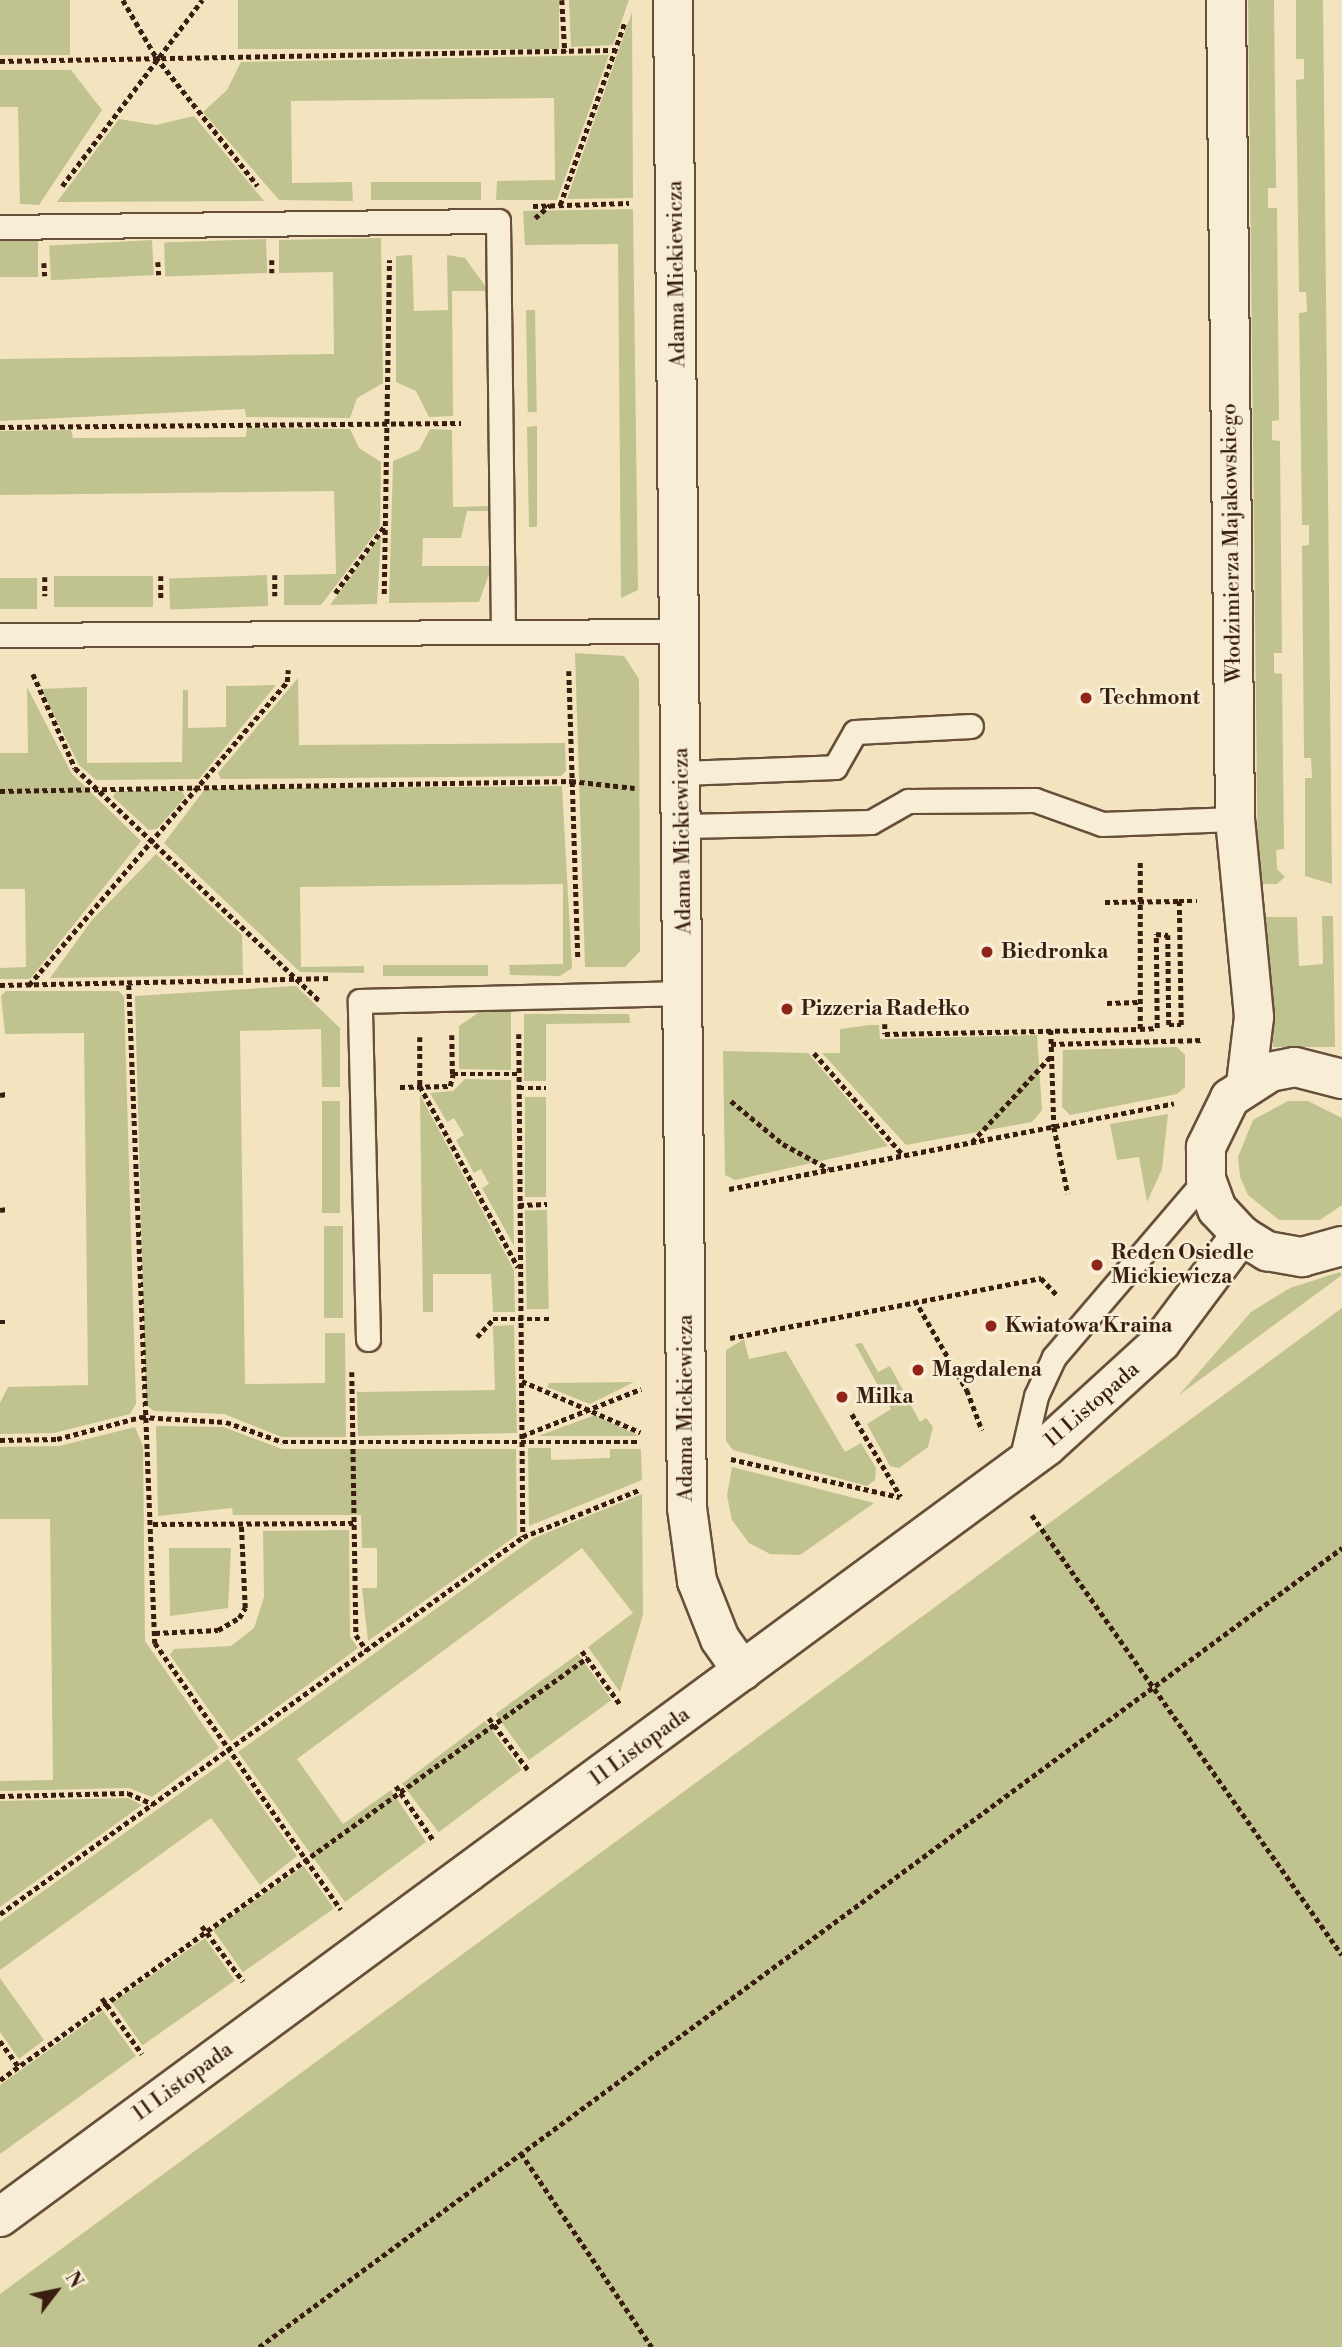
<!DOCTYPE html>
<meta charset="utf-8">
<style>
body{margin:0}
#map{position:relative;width:1342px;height:2347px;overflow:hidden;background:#f4e3bf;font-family:"Libre Bodoni",serif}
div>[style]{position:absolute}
.green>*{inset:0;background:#c0c38f;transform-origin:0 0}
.path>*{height:4.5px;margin-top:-2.25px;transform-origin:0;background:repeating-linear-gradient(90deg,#391e0f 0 5px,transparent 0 8.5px)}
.roads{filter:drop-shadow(2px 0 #684f3b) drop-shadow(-2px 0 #684f3b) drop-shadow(0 2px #684f3b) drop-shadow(0 -2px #684f3b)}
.service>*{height:23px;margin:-11.5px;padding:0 11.5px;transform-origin:11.5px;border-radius:11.5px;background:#f8edd5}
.minor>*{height:38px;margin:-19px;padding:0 19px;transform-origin:19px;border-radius:19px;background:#f8edd5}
.tertiary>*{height:38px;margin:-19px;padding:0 19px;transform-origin:19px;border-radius:19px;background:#f8edd5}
.dots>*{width:19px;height:19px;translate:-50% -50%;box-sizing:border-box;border:4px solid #f8edd5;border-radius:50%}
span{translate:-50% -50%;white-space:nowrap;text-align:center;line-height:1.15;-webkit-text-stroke:5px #f8edd5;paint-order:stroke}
.street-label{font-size:21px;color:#391e0f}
.poi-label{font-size:21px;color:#391e0f;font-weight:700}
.left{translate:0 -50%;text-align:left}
.north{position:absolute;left:21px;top:2256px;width:70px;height:70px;-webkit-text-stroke:5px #f8edd5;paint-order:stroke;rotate:58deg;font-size:19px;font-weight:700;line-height:28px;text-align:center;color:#391e0f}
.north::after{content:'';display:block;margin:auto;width:24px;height:32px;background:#391e0f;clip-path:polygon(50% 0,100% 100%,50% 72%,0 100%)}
</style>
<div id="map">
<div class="green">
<i style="left:0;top:0;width:70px;height:55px"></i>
<i style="left:238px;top:0;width:321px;height:49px"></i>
<i style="clip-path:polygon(569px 0,629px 0,613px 45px,571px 47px)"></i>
<i style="clip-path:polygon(1248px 0,1274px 0,1276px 188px,1268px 188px,1268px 208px,1277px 208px,1279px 420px,1272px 421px,1272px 440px,1280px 441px,1282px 653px,1274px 653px,1274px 673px,1282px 674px,1284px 849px,1276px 850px,1277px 869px,1285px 877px,1277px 884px,1258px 884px)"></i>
<i style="clip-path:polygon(1296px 0,1323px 0,1332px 884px,1305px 876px,1305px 778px,1312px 778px,1311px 758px,1304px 758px,1302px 546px,1309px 545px,1309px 525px,1302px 525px,1299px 313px,1307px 312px,1306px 292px,1299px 292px,1296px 80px,1304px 79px,1304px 59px,1296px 59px)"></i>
<i style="clip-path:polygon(632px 12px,633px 198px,567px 199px)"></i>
<i style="clip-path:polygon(609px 55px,557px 200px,496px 200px,497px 181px,555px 180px,554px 98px,291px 101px,292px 183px,352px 182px,353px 201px,279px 200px,203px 112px,227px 90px,241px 62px)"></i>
<i style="clip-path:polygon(0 70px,71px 70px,102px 110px,39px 205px,20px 204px,18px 107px,0 107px)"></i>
<i style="clip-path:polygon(194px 116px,264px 201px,57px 202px,119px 119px,156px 125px)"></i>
<i style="left:371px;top:182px;width:110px;height:18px"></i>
<i style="clip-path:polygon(633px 209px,638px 590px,621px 598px,618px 244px,525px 245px,523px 211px)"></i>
<i style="clip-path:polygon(381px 238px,383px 383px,357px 398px,350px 418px,246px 417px,245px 409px,0 421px,0 359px,334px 354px,333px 272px,279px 273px,279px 240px)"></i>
<i style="left:266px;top:239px;width:34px;height:102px;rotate:88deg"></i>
<i style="left:0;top:240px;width:38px;height:37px"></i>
<i style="left:152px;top:240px;width:35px;height:103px;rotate:87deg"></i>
<i style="clip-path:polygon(412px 255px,414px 311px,448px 310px,447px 255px,465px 258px,488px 290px,485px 314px,485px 291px,452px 291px,453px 416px,429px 417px,416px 391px,396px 382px,396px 256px)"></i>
<i style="left:535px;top:310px;width:102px;height:9px;rotate:89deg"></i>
<i style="clip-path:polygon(537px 426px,537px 527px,529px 527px,527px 427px)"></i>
<i style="clip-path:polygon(247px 428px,350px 429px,359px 448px,381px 462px,380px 527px,321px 605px,284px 605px,284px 575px,336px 574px,334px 491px,0 495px,0 431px,71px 430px,73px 438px,246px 437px)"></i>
<i style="clip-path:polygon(430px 429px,452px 430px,453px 507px,491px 506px,492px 511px,467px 511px,461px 538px,423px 538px,422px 566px,492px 566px,479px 602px,389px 603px,393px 461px,419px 450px)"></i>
<i style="clip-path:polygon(381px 536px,377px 604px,330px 605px)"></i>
<i style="left:267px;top:575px;width:31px;height:98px;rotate:88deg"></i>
<i style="left:153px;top:576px;width:31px;height:99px;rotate:90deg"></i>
<i style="left:0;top:578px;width:37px;height:31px"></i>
<i style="clip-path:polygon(575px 653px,624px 656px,639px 679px,640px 951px,625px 967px,585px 967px)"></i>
<i style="clip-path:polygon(298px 678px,299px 745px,565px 743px,566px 771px,561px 776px,221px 779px,218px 773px)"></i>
<i style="clip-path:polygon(276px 685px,199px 779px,96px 780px,79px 765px,41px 689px,87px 687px,87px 763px,182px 762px,183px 690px,188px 690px,188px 728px,226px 727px,226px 686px)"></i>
<i style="clip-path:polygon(27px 687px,72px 774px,141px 841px,30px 979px,0 979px,0 968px,26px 967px,25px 889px,0 889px,0 753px,28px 753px)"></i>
<i style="clip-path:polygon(562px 786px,572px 968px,560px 976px,510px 975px,509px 965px,563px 964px,563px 884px,300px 887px,301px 967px,364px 966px,364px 973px,300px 972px,164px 843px,205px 789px)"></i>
<i style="clip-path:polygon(116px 791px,182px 791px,185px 797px,157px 829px,149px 830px,113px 797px)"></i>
<i style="clip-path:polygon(156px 854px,242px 935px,243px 975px,50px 978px,92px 920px)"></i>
<i style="clip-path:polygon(1322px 916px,1333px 916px,1335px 1047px,1273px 1047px,1258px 917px,1297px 917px,1299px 966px,1323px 964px)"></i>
<i style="left:488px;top:965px;width:11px;height:105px;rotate:90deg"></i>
<i style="clip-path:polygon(296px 986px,340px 1028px,340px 1087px,322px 1087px,321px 1029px,240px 1031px,245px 1384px,325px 1383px,325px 1333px,345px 1333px,346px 1437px,282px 1437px,224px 1414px,154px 1411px,146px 1405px,135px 996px)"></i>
<i style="clip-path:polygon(6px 991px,119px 991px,124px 997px,136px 1404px,130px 1414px,54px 1433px,0 1434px,0 1403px,8px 1387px,88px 1385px,84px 1033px,5px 1034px,1px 996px)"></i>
<i style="clip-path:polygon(488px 1006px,511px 1006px,511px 1070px,459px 1069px,459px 1026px)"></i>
<i style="clip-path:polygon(524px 1014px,629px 1014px,630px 1023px,546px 1024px,546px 1081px,524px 1081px)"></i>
<i style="clip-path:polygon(870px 1025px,879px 1025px,880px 1039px,1037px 1035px,1042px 1110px,1032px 1122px,906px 1145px,822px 1053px,840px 1053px,840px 1029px)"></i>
<i style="clip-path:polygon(1177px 1047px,1185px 1055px,1185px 1087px,1177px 1094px,1070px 1115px,1062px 1107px,1063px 1050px)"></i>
<i style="clip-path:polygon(723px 1051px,808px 1053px,888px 1146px,735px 1180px,725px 1175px)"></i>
<i style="clip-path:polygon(465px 1079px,511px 1080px,514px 1246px,482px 1188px,489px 1184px,481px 1169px,474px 1173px,456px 1140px,464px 1135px,454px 1118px,447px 1122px,430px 1093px,453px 1091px)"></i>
<i style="clip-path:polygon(420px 1095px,514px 1270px,515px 1312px,493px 1312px,491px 1274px,433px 1274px,433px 1312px,423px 1312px)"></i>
<i style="left:525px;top:1097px;width:21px;height:100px"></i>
<i style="left:322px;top:1101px;width:18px;height:112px"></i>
<i style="clip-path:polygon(1288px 1101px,1308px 1101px,1342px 1118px,1342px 1205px,1320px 1220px,1279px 1220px,1248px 1195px,1240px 1177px,1238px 1157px,1253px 1120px)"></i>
<i style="clip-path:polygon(1168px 1114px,1162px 1169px,1147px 1202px,1139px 1157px,1117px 1160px,1110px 1124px)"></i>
<i style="left:547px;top:1210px;width:99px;height:22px;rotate:89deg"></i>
<i style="left:324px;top:1226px;width:19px;height:92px"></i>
<i style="clip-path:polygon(1340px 1272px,1342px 1275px,1179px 1395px,1251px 1312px,1290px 1288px)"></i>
<i style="clip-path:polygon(1342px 1308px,1342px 2347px,0 2347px,0 2294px)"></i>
<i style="clip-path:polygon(514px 1325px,517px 1433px,358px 1436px,357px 1392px,495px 1390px,493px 1326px)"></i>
<i style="clip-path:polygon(744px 1339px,749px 1359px,786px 1351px,845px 1452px,861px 1443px,876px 1468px,875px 1480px,867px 1486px,733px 1450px,726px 1441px,726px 1350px)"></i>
<i style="clip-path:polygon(862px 1343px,878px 1372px,890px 1366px,920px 1422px,926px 1418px,933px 1427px,928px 1447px,899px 1468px,890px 1466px,867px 1424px,891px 1409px,855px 1344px)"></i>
<i style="clip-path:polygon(634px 1382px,590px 1404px,547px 1387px,549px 1383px)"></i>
<i style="clip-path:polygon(595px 1415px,639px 1436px,538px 1436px)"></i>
<i style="clip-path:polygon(156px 1426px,223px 1427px,282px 1449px,516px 1449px,517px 1535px,368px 1641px,362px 1588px,377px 1588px,377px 1548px,362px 1548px,361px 1515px,233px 1515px,232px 1508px,158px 1516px)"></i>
<i style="clip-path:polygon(135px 1427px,143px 1446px,145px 1641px,219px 1748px,152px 1797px,129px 1788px,0 1791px,0 1781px,53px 1780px,50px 1519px,0 1519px,0 1447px,59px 1446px)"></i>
<i style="clip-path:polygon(528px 1448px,551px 1448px,551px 1460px,610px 1458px,610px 1449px,641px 1449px,642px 1480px,529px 1526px)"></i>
<i style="clip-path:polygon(732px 1467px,874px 1503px,800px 1555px,770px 1554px,749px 1543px,732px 1520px,727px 1496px)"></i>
<i style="clip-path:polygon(642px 1494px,643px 1615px,620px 1692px,588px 1647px,633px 1613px,582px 1548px,297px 1759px,343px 1824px,391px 1790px,426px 1842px,345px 1902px,238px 1752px,534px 1538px)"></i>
<i style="clip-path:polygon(349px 1530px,350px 1637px,358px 1648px,231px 1741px,170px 1655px,174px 1649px,231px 1646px,254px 1628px,264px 1597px,263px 1531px)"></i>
<i style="clip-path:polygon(169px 1548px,231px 1548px,228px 1608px,170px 1616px)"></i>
<i style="left:578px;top:1654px;width:57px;height:102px;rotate:54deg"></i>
<i style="left:485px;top:1721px;width:61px;height:104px;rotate:53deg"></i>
<i style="clip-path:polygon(228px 1759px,297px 1856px,260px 1885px,211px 1818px,0 1970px,0 1922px)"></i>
<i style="clip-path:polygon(128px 1798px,142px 1805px,0 1907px,0 1801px)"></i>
<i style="left:304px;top:1866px;width:52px;height:111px;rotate:55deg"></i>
<i style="left:205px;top:1938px;width:52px;height:113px;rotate:55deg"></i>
<i style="clip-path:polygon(0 1978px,44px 2040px,19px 2059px,0 2032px)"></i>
<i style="clip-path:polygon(103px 2011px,136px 2056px,0 2154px,0 2085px)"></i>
</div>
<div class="path">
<i style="left:123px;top:0;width:66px;rotate:59.9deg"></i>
<i style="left:156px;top:57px;width:164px;rotate:51.7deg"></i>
<i style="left:562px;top:0;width:52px;rotate:86.7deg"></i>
<i style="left:0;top:61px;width:614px;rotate:-1.03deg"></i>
<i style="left:62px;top:186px;width:233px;rotate:-53deg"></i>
<i style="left:560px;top:205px;width:195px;rotate:-70.5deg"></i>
<i style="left:533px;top:206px;width:96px;rotate:-1.8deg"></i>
<i style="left:535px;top:218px;width:20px;rotate:-41deg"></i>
<i style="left:272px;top:260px;width:13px;rotate:90deg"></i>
<i style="left:158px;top:262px;width:13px;rotate:86deg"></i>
<i style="left:44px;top:263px;width:13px;rotate:86deg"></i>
<i style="left:0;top:427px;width:461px;rotate:-0.5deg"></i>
<i style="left:275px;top:575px;width:21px;rotate:90deg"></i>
<i style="left:161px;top:576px;width:22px;rotate:90deg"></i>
<i style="left:45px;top:577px;width:19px;rotate:90deg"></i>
<i style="left:335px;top:593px;width:86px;rotate:-53.5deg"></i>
<i style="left:384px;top:594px;width:334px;rotate:-89.1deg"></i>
<i style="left:569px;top:671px;width:288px;rotate:88.2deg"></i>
<i style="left:33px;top:674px;width:103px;rotate:65.9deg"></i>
<i style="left:75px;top:768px;width:338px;rotate:43.6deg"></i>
<i style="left:0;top:791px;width:571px;rotate:-1deg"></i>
<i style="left:571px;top:781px;width:64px;rotate:6.2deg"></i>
<i style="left:1105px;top:902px;width:74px;rotate:-0.8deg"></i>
<i style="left:0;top:985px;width:331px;rotate:-1.2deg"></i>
<i style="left:29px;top:985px;width:398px;rotate:-49.6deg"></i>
<i style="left:287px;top:682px;width:12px;rotate:-85deg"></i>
<i style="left:129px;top:985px;width:659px;rotate:87.74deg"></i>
<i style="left:155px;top:1643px;width:325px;rotate:55.1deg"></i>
<i style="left:1107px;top:1003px;width:32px;rotate:-2deg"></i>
<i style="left:885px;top:1024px;width:10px;rotate:90deg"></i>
<i style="left:885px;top:1034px;width:255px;rotate:-1.1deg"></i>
<i style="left:1140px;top:1029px;width:167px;rotate:-90deg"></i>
<i style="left:1140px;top:1029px;width:17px;rotate:-3deg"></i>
<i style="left:1157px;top:1028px;width:94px;rotate:-90.6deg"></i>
<i style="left:1156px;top:934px;width:12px;rotate:5deg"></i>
<i style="left:1168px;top:935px;width:90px;rotate:89.4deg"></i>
<i style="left:1169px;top:1025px;width:12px"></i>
<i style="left:1181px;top:1025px;width:124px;rotate:-90.9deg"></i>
<i style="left:1179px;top:901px;width:18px"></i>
<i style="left:1051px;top:1030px;width:97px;rotate:88.2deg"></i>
<i style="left:1054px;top:1127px;width:68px;rotate:78.2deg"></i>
<i style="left:519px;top:1034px;width:503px;rotate:89.54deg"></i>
<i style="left:452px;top:1035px;width:39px;rotate:89deg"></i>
<i style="left:420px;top:1037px;width:49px;rotate:90deg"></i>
<i style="left:420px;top:1086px;width:206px;rotate:61.6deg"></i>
<i style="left:1051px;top:1044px;width:152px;rotate:-1.5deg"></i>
<i style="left:814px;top:1053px;width:135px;rotate:48.9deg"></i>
<i style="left:400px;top:1087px;width:50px;rotate:-1.1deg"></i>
<i style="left:450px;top:1086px;width:12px;rotate:-76deg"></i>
<i style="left:453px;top:1074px;width:66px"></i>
<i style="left:519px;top:1088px;width:27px"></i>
<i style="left:0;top:1095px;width:6px;rotate:-9deg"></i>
<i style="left:731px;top:1101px;width:67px;rotate:39.6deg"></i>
<i style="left:783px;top:1144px;width:52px;rotate:28.5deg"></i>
<i style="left:972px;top:1142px;width:117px;rotate:-47.4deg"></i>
<i style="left:729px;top:1189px;width:453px;rotate:-10.9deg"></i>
<i style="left:519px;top:1205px;width:28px;rotate:-2deg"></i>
<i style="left:0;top:1210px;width:7px;rotate:-8deg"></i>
<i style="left:915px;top:1300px;width:104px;rotate:60deg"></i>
<i style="left:967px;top:1390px;width:43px;rotate:69.4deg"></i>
<i style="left:0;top:1322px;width:8px"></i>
<i style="left:477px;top:1337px;width:24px;rotate:-48deg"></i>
<i style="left:493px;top:1319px;width:56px"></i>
<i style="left:730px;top:1338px;width:317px;rotate:-10.9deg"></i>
<i style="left:1041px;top:1278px;width:23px;rotate:47deg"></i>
<i style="left:352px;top:1372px;width:263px;rotate:89.1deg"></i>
<i style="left:356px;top:1635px;width:19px;rotate:55deg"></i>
<i style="left:522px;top:1381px;width:129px;rotate:23.4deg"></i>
<i style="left:852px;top:1414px;width:96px;rotate:59.4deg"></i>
<i style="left:522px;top:1436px;width:128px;rotate:-21.6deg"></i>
<i style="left:0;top:1440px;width:57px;rotate:-1deg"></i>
<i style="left:57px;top:1439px;width:87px;rotate:-14.7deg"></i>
<i style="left:141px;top:1417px;width:85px;rotate:3.4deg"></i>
<i style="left:226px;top:1422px;width:60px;rotate:19.3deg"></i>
<i style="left:283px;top:1442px;width:357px"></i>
<i style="left:731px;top:1459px;width:173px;rotate:12.7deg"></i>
<i style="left:1032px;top:1515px;width:538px;rotate:54.83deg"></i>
<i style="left:153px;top:1524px;width:202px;rotate:-0.3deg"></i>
<i style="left:155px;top:1633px;width:63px;rotate:-2.7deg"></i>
<i style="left:218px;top:1630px;width:24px;rotate:-30deg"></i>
<i style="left:239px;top:1618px;width:12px;rotate:-59deg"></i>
<i style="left:245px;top:1608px;width:85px;rotate:-92.7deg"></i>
<i style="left:582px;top:1651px;width:65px;rotate:54.4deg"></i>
<i style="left:489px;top:1718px;width:66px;rotate:53deg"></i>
<i style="left:396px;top:1786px;width:67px;rotate:55.4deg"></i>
<i style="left:0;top:1796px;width:128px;rotate:-1.3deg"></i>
<i style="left:128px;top:1793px;width:27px;rotate:24deg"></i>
<i style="left:0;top:1914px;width:645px;rotate:-35.79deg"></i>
<i style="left:523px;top:1537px;width:127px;rotate:-22.1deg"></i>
<i style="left:202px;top:1926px;width:69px;rotate:53.3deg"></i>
<i style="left:102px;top:1998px;width:69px;rotate:54.5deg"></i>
<i style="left:0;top:2041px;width:32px;rotate:54deg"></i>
<i style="left:0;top:2080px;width:724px;rotate:-35.73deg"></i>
<i style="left:521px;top:2153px;width:234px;rotate:56deg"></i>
<i style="left:259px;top:2347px;width:1346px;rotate:-36.42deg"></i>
</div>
<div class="roads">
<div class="service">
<i style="left:0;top:227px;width:498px;rotate:-0.7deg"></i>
<i style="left:498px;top:221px;width:409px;rotate:89.3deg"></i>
<i style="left:0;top:635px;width:681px;rotate:-0.34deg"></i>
<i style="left:682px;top:773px;width:153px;rotate:-2.2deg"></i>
<i style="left:835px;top:767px;width:40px;rotate:-60.3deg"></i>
<i style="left:855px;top:732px;width:116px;rotate:-3deg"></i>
<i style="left:683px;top:826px;width:188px;rotate:-1.2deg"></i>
<i style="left:871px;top:822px;width:43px;rotate:-29.6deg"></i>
<i style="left:908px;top:801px;width:127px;rotate:-0.5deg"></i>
<i style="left:1035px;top:800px;width:71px;rotate:19.7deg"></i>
<i style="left:1102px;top:824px;width:133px;rotate:-2.2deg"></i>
<i style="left:368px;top:1339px;width:338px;rotate:-91.4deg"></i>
<i style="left:360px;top:1001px;width:324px;rotate:-1.4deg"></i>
<i style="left:1020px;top:1465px;width:71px;rotate:-76.9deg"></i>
<i style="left:1036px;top:1396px;width:43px;rotate:-65.2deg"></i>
<i style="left:1054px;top:1357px;width:234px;rotate:-49.5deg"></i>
</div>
<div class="minor">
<i style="left:673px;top:0;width:1508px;rotate:89.47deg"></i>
<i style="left:687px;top:1508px;width:74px;rotate:82.2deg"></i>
<i style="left:697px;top:1581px;width:62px;rotate:68.4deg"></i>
<i style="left:720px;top:1639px;width:39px;rotate:55deg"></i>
</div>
<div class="tertiary">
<i style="left:1226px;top:0;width:819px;rotate:89.37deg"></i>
<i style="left:1235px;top:819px;width:199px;rotate:84.5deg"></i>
<i style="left:1254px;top:1017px;width:67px;rotate:96.8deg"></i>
<i style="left:1342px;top:1079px;width:49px;rotate:-165.7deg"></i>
<i style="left:1295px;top:1067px;width:25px;rotate:169deg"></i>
<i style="left:1270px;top:1072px;width:48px;rotate:147deg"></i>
<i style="left:1230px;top:1098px;width:55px;rotate:116.1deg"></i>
<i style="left:1206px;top:1147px;width:32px;rotate:90deg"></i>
<i style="left:1206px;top:1179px;width:32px;rotate:70deg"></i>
<i style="left:1217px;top:1209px;width:35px;rotate:47deg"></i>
<i style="left:1241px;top:1235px;width:31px;rotate:32deg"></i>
<i style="left:1267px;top:1251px;width:36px;rotate:10deg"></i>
<i style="left:1302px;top:1257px;width:41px;rotate:-15.4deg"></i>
<i style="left:0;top:2217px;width:1300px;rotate:-36.37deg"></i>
<i style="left:1047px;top:1446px;width:154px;rotate:-42.4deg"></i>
<i style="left:1161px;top:1342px;width:134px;rotate:-53.2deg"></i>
</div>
</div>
<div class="dots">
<i style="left:1086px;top:698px;background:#8f2418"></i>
<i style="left:987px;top:952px;background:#8f2418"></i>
<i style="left:787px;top:1009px;background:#8f2418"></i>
<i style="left:1097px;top:1265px;background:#8f2418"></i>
<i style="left:991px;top:1326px;background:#8f2418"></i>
<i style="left:918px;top:1370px;background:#8f2418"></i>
<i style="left:842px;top:1397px;background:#8f2418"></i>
</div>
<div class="street-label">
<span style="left:677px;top:274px;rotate:-91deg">Adama Mickiewicza</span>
<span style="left:1232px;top:543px;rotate:-91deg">Włodzimierza Majakowskiego</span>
<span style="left:683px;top:841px;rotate:-91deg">Adama Mickiewicza</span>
<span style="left:1092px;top:1405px;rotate:-41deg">11 Listopada</span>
<span style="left:686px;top:1408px;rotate:-90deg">Adama Mickiewicza</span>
<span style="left:640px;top:1747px;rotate:-36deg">11 Listopada</span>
<span style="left:183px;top:2082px;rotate:-36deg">11 Listopada</span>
</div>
<div class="poi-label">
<span class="left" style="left:1100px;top:698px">Techmont</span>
<span class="left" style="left:1001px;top:952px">Biedronka</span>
<span class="left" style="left:801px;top:1009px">Pizzeria Radełko</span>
<span class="left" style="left:1111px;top:1265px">Reden Osiedle<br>Mickiewicza</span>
<span class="left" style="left:1005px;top:1326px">Kwiatowa Kraina</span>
<span class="left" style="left:932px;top:1370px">Magdalena</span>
<span class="left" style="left:856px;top:1397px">Milka</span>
</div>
<div class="north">N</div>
</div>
